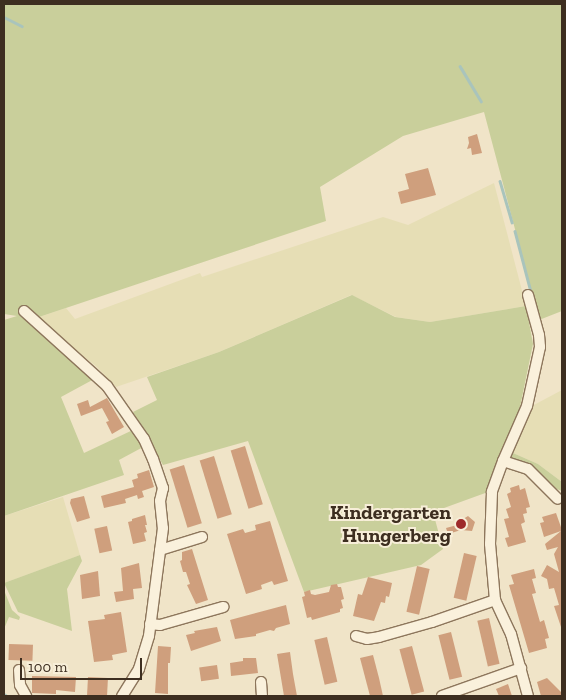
<!DOCTYPE html>
<style>
body{margin:0}
#map{position:relative;width:566px;height:700px;overflow:hidden;background:#f0e4c8;font-family:"Zilla Slab",serif}
div>[style]{position:absolute}
.farmland>*{inset:0;background:#e6deb5}
.green>*{inset:0;background:#c9cf9b}
.stream>*{height:2.5px;margin:-1.25px;padding:0 1.25px;transform-origin:1.25px;border-radius:1.25px;background:#a9c4bc}
.building>*{inset:0;background:#cf9f7d;transform-origin:0 0}
.roads{filter:drop-shadow(1px 0 #8d765c) drop-shadow(-1px 0 #8d765c) drop-shadow(0 1px #8d765c) drop-shadow(0 -1px #8d765c)}
.minor>*{height:10px;margin:-5px;padding:0 5px;transform-origin:5px;border-radius:5px;background:#faf1dc}
.dots>*{width:14px;height:14px;translate:-50% -50%;box-sizing:border-box;border:2px solid #f7eed8;border-radius:50%}
span{translate:-50% -50%;white-space:nowrap;text-align:center;line-height:1.15;-webkit-text-stroke:4px #f7eed8;paint-order:stroke}
.poi-label{font-size:20px;color:#3d2e20;font-weight:700}
.right{translate:-100% -50%;text-align:right}
.frame{position:absolute;inset:0;border:5px solid #3d2e20;pointer-events:none}
.scale{position:absolute;left:20px;top:658px;width:122px;height:22px;box-sizing:border-box;border:2px solid #3d2e20;border-top:0;padding-left:6px;font-size:15px;line-height:18px;white-space:nowrap;color:#3d2e20;-webkit-text-stroke:4px #f7eed8;paint-order:stroke}
</style>
<div id="map">
<div class="farmland">
<i style="clip-path:polygon(494px 183px,526px 306px,430px 322px,396px 317px,351px 295px,219px 352px,116px 387px,97px 367px,36px 318px,66px 308px,75px 319px,200px 273px,202px 277px,383px 217px,408px 225px)"></i>
<i style="clip-path:polygon(562px 390px,562px 482px,538px 464px,513px 453px,532px 406px)"></i>
<i style="clip-path:polygon(63px 497px,80px 555px,4px 583px,4px 516px)"></i>
</div>
<div class="green">
<i style="clip-path:polygon(4px 4px,562px 4px,562px 311px,539px 320px,484px 112px,403px 136px,320px 187px,326px 221px,36px 318px,96px 378px,61px 397px,84px 453px,135px 429px,145px 446px,119px 460px,124px 475px,4px 516px,4px 320px,17px 316px,4px 314px)"></i>
<i style="clip-path:polygon(352px 295px,395px 317px,430px 322px,526px 306px,533px 344px,520px 407px,488px 492px,433px 512px,443px 549px,421px 565px,304px 592px,248px 441px,163px 465px,133px 412px,157px 400px,147px 377px,219px 352px)"></i>
<i style="clip-path:polygon(532px 406px,513px 453px,538px 464px,562px 482px,562px 491px,549px 486px,506px 460px)"></i>
<i style="clip-path:polygon(80px 555px,82px 561px,67px 589px,72px 631px,18px 612px,4px 583px)"></i>
<i style="clip-path:polygon(4px 590px,12px 610px,20px 617px,19px 620px,9px 617px,4px 629px)"></i>
</div>
<div class="stream">
<i style="left:4px;top:17px;width:20px;rotate:27deg"></i>
<i style="left:460px;top:66px;width:41px;rotate:59deg"></i>
<i style="left:500px;top:181px;width:43px;rotate:73.7deg"></i>
<i style="left:515px;top:231px;width:63px;rotate:75.3deg"></i>
<i style="left:4px;top:694px;width:4px;rotate:34deg"></i>
</div>
<div class="building">
<i style="clip-path:polygon(477px 134px,482px 153px,472px 155px,471px 148px,467px 149px,469px 143px,468px 137px)"></i>
<i style="clip-path:polygon(428px 168px,436px 195px,401px 204px,398px 192px,409px 189px,405px 174px)"></i>
<i style="clip-path:polygon(107px 398px,124px 427px,112px 434px,106px 422px,109px 421px,102px 408px,81px 416px,77px 404px,88px 400px,90px 407px)"></i>
<i style="left:245px;top:446px;width:61px;height:15px;rotate:73deg"></i>
<i style="left:214px;top:456px;width:61px;height:15px;rotate:73deg"></i>
<i style="left:184px;top:465px;width:61px;height:15px;rotate:73deg"></i>
<i style="clip-path:polygon(149px 470px,154px 487px,142px 491px,144px 497px,138px 499px,137px 495px,125px 499px,126px 503px,104px 508px,101px 496px,134px 487px,132px 480px,138px 478px,137px 474px)"></i>
<i style="clip-path:polygon(519px 485px,520px 490px,525px 488px,530px 507px,526px 508px,527px 513px,523px 514px,525px 522px,521px 524px,526px 542px,508px 547px,505px 538px,509px 537px,504px 519px,509px 518px,506px 509px,511px 507px,507px 494px,511px 492px,510px 488px)"></i>
<i style="clip-path:polygon(84px 496px,90px 518px,77px 522px,70px 503px,71px 499px)"></i>
<i style="clip-path:polygon(556px 513px,562px 530px,561px 627px,554px 606px,559px 605px,554px 588px,549px 589px,547px 579px,541px 576px,547px 565px,559px 572px,554px 554px,558px 547px,547px 550px,545px 544px,561px 531px,544px 537px,540px 523px,544px 522px,542px 517px)"></i>
<i style="clip-path:polygon(145px 515px,147px 525px,145px 525px,147px 532px,144px 533px,146px 541px,133px 544px,128px 522px,132px 521px,132px 519px)"></i>
<i style="clip-path:polygon(468px 516px,475px 522px,472px 531px,461px 530px,448px 534px,446px 528px,461px 524px,460px 521px)"></i>
<i style="clip-path:polygon(270px 521px,288px 581px,274px 585px,272px 581px,261px 585px,262px 589px,246px 594px,227px 534px,243px 529px,245px 533px,256px 530px,255px 525px)"></i>
<i style="left:107px;top:526px;width:25px;height:13px;rotate:78deg"></i>
<i style="clip-path:polygon(192px 549px,208px 600px,196px 604px,187px 585px,190px 584px,186px 572px,183px 572px,180px 561px,182px 560px,182px 552px)"></i>
<i style="left:464px;top:553px;width:13px;height:46px;rotate:13deg"></i>
<i style="clip-path:polygon(139px 563px,142px 588px,133px 589px,134px 599px,116px 602px,114px 592px,123px 591px,121px 568px)"></i>
<i style="left:417px;top:566px;width:13px;height:47px;rotate:13deg"></i>
<i style="clip-path:polygon(534px 569px,536px 578px,532px 579px,536px 593px,532px 594px,540px 622px,544px 620px,549px 638px,545px 639px,547px 648px,529px 653px,509px 585px,514px 584px,511px 575px)"></i>
<i style="clip-path:polygon(98px 571px,100px 596px,82px 599px,80px 575px)"></i>
<i style="clip-path:polygon(368px 577px,392px 583px,389px 597px,386px 596px,385px 603px,381px 602px,374px 621px,353px 616px,358px 594px,362px 595px)"></i>
<i style="clip-path:polygon(337px 584px,338px 587px,341px 587px,344px 599px,341px 600px,343px 608px,340px 609px,340px 612px,312px 620px,311px 617px,307px 618px,302px 597px,305px 596px,304px 592px,310px 590px,311px 594px,315px 595px,329px 592px,331px 585px)"></i>
<i style="clip-path:polygon(286px 605px,290px 624px,276px 628px,274px 631px,270px 630px,256px 634px,256px 636px,235px 639px,230px 620px)"></i>
<i style="clip-path:polygon(121px 612px,127px 652px,112px 655px,113px 660px,94px 662px,88px 621px,105px 619px,104px 615px)"></i>
<i style="left:489px;top:618px;width:47px;height:12px;rotate:77deg"></i>
<i style="clip-path:polygon(217px 627px,221px 641px,191px 651px,186px 635px,195px 633px,194px 631px)"></i>
<i style="left:451px;top:632px;width:46px;height:13px;rotate:76deg"></i>
<i style="left:327px;top:637px;width:46px;height:13px;rotate:77deg"></i>
<i style="left:9px;top:644px;width:24px;height:16px;rotate:2deg"></i>
<i style="clip-path:polygon(158px 646px,171px 647px,170px 663px,168px 663px,168px 694px,155px 693px)"></i>
<i style="left:412px;top:646px;width:47px;height:13px;rotate:75deg"></i>
<i style="clip-path:polygon(290px 652px,293px 674px,297px 696px,284px 696px,277px 654px)"></i>
<i style="clip-path:polygon(373px 655px,379px 678px,383px 696px,370px 696px,360px 658px)"></i>
<i style="clip-path:polygon(243px 658px,256px 658px,258px 673px,231px 676px,230px 663px,243px 661px)"></i>
<i style="left:217px;top:665px;width:14px;height:18px;rotate:82deg"></i>
<i style="clip-path:polygon(32px 676px,76px 677px,75px 692px,56px 690px,56px 694px,32px 693px)"></i>
<i style="left:88px;top:677px;width:20px;height:19px;rotate:3deg"></i>
<i style="clip-path:polygon(547px 678px,562px 693px,562px 696px,541px 696px,537px 682px)"></i>
<i style="clip-path:polygon(508px 684px,512px 696px,499px 696px,496px 689px)"></i>
</div>
<div class="roads">
<div class="minor">
<i style="left:528px;top:295px;width:41px;rotate:74.6deg"></i>
<i style="left:539px;top:335px;width:12px;rotate:85deg"></i>
<i style="left:540px;top:347px;width:60px;rotate:102.4deg"></i>
<i style="left:527px;top:406px;width:60px;rotate:113.6deg"></i>
<i style="left:503px;top:461px;width:33px;rotate:110deg"></i>
<i style="left:492px;top:492px;width:52px;rotate:92.2deg"></i>
<i style="left:490px;top:544px;width:56px;rotate:84.9deg"></i>
<i style="left:495px;top:600px;width:38px;rotate:65deg"></i>
<i style="left:511px;top:634px;width:64px;rotate:74.7deg"></i>
<i style="left:24px;top:311px;width:112px;rotate:42.1deg"></i>
<i style="left:107px;top:386px;width:65px;rotate:55.1deg"></i>
<i style="left:144px;top:439px;width:22px;rotate:66deg"></i>
<i style="left:153px;top:459px;width:31px;rotate:71deg"></i>
<i style="left:163px;top:488px;width:13px;rotate:103deg"></i>
<i style="left:160px;top:501px;width:27px;rotate:84deg"></i>
<i style="left:163px;top:528px;width:109px;rotate:97.4deg"></i>
<i style="left:149px;top:636px;width:34px;rotate:107deg"></i>
<i style="left:139px;top:669px;width:32px;rotate:122deg"></i>
<i style="left:503px;top:461px;width:26px;rotate:18deg"></i>
<i style="left:528px;top:469px;width:42px;rotate:45deg"></i>
<i style="left:160px;top:550px;width:44px;rotate:-17.2deg"></i>
<i style="left:150px;top:624px;width:10px;rotate:6deg"></i>
<i style="left:160px;top:625px;width:66px;rotate:-15.9deg"></i>
<i style="left:356px;top:636px;width:11px;rotate:15deg"></i>
<i style="left:367px;top:639px;width:12px;rotate:-9deg"></i>
<i style="left:379px;top:637px;width:55px;rotate:-15.8deg"></i>
<i style="left:432px;top:622px;width:67px;rotate:-19.2deg"></i>
<i style="left:19px;top:670px;width:15px;rotate:86deg"></i>
<i style="left:20px;top:685px;width:13px;rotate:61deg"></i>
<i style="left:261px;top:682px;width:14px;rotate:86deg"></i>
<i style="left:442px;top:696px;width:84px;rotate:-19.5deg"></i>
</div>
</div>
<div class="dots">
<i style="left:461px;top:524px;background:#9e2a2b"></i>
</div>
<div class="poi-label">
<span class="right" style="left:451px;top:524px">Kindergarten<br>Hungerberg</span>
</div>
<div class="frame"></div>
<div class="scale">100 m</div>
</div>
